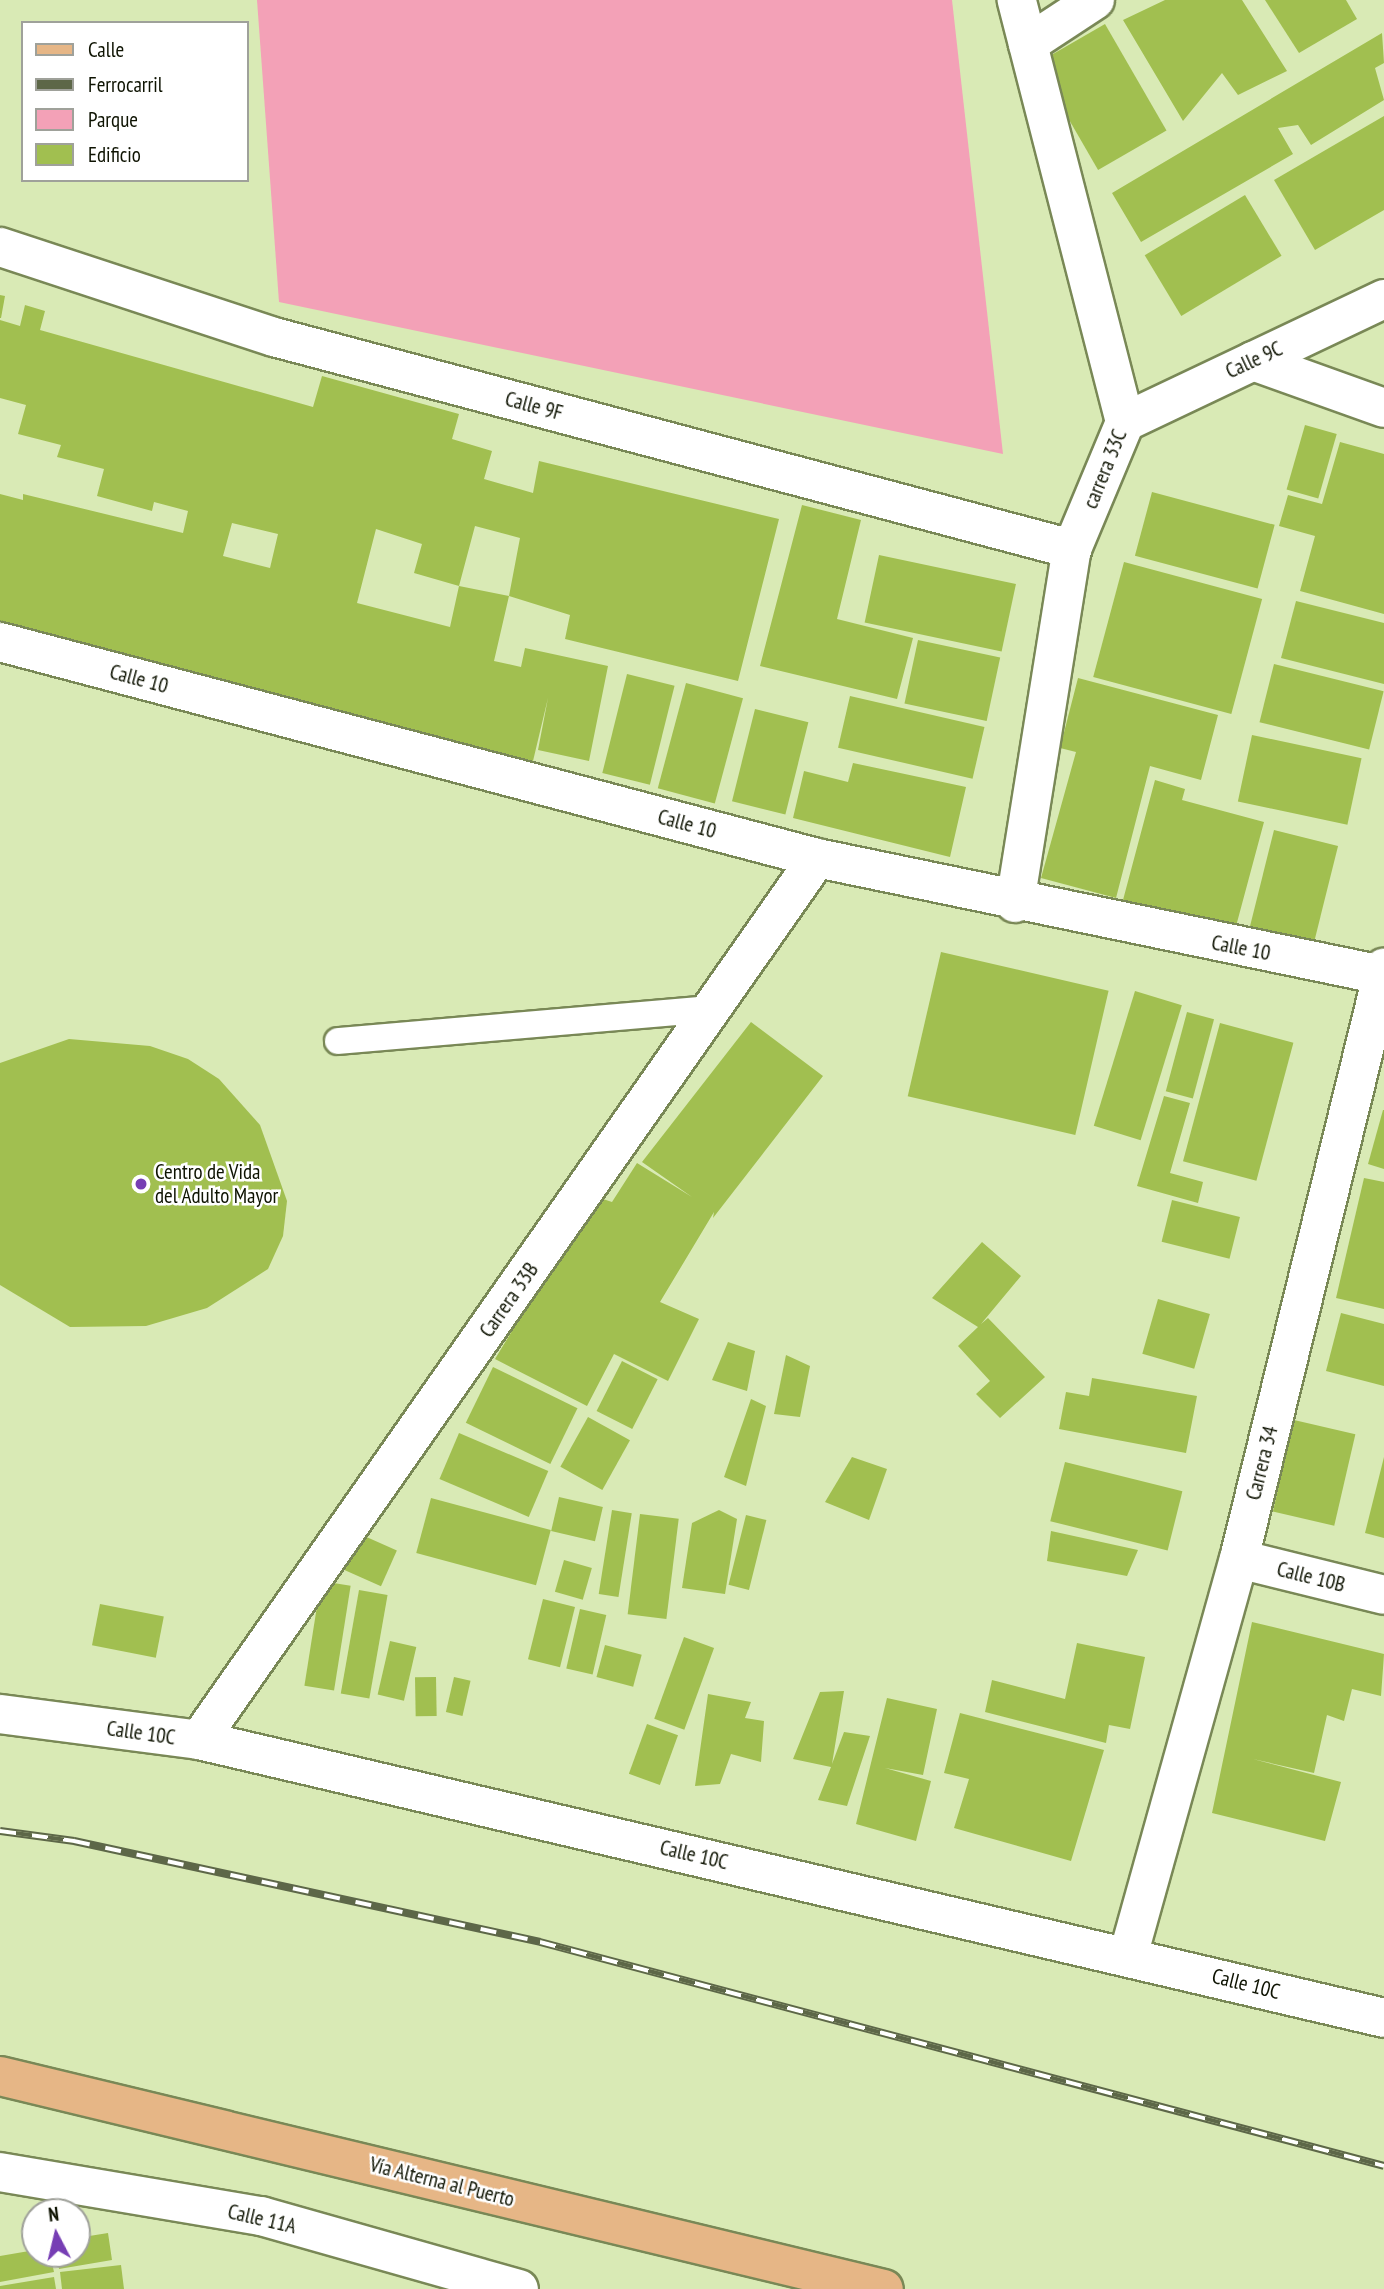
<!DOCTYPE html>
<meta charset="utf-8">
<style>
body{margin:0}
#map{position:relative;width:1384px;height:2289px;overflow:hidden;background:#d9eab5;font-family:"PT Sans Narrow",sans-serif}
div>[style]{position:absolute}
.green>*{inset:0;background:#f3a1b7}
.building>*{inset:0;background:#a1bf50;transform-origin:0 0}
.roads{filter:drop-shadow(2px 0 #798856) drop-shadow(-2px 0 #798856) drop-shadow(0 2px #798856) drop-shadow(0 -2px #798856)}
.lane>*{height:26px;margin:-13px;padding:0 13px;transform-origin:13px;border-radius:13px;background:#fff}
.street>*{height:38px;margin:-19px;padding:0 19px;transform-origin:19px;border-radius:19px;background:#fff}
.primary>*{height:38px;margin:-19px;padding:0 19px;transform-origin:19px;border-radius:19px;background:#e6b686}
.rail>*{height:8px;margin-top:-4px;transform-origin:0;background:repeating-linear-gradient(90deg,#fff 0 16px,#5d6748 0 32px);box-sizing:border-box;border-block:2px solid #5d6748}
.dots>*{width:19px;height:19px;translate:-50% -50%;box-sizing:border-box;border:4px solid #fff;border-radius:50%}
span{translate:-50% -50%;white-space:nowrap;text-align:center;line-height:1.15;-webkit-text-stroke:5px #fff;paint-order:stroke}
.street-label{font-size:21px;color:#0e1302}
.poi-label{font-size:21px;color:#0e1302}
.left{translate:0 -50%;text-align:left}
.legend{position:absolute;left:21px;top:21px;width:228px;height:161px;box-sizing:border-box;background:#fff;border:2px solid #9fa19a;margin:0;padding:9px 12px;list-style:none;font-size:21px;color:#0e1302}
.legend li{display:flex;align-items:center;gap:14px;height:35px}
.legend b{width:35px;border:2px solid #9fa19a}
.north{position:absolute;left:21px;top:2198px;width:70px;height:70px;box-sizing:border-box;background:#fff;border:2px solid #9fa19a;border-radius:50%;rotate:353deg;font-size:19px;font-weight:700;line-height:28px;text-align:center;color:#0e1302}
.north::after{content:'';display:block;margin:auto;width:24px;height:32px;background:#763eb4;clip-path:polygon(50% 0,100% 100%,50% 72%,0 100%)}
</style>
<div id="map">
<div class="green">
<i style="clip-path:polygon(257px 0,952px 0,1003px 454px,279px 302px)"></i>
</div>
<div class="building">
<i style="clip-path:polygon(1165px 0,1242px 0,1287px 71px,1238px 95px,1222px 73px,1183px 121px,1123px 20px)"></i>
<i style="clip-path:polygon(1265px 0,1346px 0,1357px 19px,1299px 53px)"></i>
<i style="left:1105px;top:24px;width:123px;height:79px;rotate:60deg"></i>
<i style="clip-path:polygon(1382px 33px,1384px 63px,1375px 68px,1384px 100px,1311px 145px,1298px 125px,1278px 128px,1293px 154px,1141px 242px,1112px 193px)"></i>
<i style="clip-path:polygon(1384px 116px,1384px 210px,1315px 250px,1274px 180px)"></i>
<i style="left:1245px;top:195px;width:71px;height:117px;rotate:59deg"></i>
<i style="clip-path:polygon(0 295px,5px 296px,1px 318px,0 318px)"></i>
<i style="clip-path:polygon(evenodd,25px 305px,45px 311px,40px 330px,313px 407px,322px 376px,459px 414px,452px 439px,492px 451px,484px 479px,533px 493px,539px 461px,779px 519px,738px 681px,565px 639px,570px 615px,509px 596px,520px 538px,475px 526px,459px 586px,414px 573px,422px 544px,376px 529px,357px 603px,450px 627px,459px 586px,509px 596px,494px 661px,521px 667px,525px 648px,608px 666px,589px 761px,538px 750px,548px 698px,533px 761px,0 631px,0 494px,23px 500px,23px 494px,183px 533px,188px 511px,154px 502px,152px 511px,97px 496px,104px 469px,57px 457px,61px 445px,18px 434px,26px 405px,0 398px,0 320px,20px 326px,25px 305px,232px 523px,278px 534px,270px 568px,223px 556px,232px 523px)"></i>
<i style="left:1305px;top:425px;width:33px;height:67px;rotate:16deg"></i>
<i style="clip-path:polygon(1340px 442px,1384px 454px,1384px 614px,1300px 591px,1315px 536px,1279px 526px,1288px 495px,1322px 504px)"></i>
<i style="left:1152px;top:492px;width:127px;height:66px;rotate:15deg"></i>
<i style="clip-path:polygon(802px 505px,861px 520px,837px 619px,913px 638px,897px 699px,760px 666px)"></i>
<i style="left:879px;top:555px;width:140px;height:69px;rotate:12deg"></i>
<i style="left:1124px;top:562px;width:143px;height:119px;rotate:15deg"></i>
<i style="clip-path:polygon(1296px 601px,1384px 623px,1384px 684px,1281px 658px)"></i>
<i style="left:918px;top:640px;width:84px;height:65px;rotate:12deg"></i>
<i style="left:1274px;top:664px;width:113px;height:60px;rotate:14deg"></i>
<i style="left:627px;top:674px;width:49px;height:102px;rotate:14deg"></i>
<i style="clip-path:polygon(1078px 678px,1218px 715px,1201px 780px,1150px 766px,1116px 898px,1041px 878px,1076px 752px,1060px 748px)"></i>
<i style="left:686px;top:683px;width:59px;height:109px;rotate:15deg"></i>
<i style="left:850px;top:696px;width:138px;height:53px;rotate:13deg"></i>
<i style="left:755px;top:709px;width:55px;height:95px;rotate:14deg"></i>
<i style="left:1252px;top:735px;width:112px;height:68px;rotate:12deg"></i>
<i style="clip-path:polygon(853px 763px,966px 787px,950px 857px,793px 818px,804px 771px,848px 782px)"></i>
<i style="clip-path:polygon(1155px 780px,1185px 789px,1182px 800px,1264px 822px,1235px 930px,1123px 900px)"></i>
<i style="left:1274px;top:830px;width:66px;height:104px;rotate:14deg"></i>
<i style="left:941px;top:952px;width:172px;height:148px;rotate:13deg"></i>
<i style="left:1135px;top:991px;width:49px;height:141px;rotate:17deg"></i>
<i style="left:1187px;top:1012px;width:28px;height:82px;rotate:15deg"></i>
<i style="clip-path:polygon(751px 1022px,823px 1076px,713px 1218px,714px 1212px,660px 1302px,699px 1319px,668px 1381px,614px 1354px,587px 1406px,495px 1359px,594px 1196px,612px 1202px,637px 1163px,692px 1197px,642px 1162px)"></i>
<i style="left:1220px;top:1023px;width:76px;height:143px;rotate:15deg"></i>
<i style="clip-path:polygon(69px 1039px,150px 1046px,188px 1059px,219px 1079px,260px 1125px,287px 1201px,283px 1236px,268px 1269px,207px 1308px,146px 1326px,70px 1327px,0 1285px,0 1063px)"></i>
<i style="clip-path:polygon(1164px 1096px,1190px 1103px,1170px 1173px,1203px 1182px,1198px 1203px,1137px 1186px)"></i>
<i style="clip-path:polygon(1383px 1110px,1384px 1110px,1384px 1169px,1368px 1164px)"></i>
<i style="clip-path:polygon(1364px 1178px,1384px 1182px,1384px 1309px,1336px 1298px)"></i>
<i style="left:1172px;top:1200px;width:70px;height:43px;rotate:14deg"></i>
<i style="clip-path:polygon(982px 1242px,1021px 1276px,981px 1324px,988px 1318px,1045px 1377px,1000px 1418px,976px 1394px,990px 1381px,958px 1346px,978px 1327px,932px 1298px)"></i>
<i style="left:1158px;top:1299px;width:54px;height:57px;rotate:16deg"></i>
<i style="clip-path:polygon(1341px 1313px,1384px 1324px,1384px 1386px,1326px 1371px)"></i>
<i style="clip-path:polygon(728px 1342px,755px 1351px,747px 1391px,712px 1380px)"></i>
<i style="clip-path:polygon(786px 1355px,810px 1366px,800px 1417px,774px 1414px)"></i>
<i style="left:622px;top:1361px;width:40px;height:56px;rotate:27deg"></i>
<i style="left:493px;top:1367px;width:94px;height:62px;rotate:26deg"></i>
<i style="clip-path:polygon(1092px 1378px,1197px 1396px,1186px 1453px,1059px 1429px,1066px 1392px,1089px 1396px)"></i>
<i style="clip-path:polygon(751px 1399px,766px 1406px,746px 1486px,724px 1477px)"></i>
<i style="left:588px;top:1417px;width:48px;height:57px;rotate:29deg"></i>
<i style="left:1294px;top:1420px;width:63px;height:94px;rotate:13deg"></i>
<i style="left:459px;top:1433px;width:97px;height:50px;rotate:23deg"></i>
<i style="clip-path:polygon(852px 1457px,887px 1469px,869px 1520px,825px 1502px)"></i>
<i style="clip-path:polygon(1384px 1457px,1384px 1538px,1365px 1533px)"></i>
<i style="left:1065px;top:1462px;width:121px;height:61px;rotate:14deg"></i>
<i style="left:559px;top:1497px;width:45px;height:35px;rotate:13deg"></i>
<i style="left:431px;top:1498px;width:124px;height:57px;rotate:15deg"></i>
<i style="left:612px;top:1510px;width:20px;height:85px;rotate:9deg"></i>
<i style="clip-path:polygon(719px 1510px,737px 1519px,725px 1594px,682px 1588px,692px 1523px)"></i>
<i style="left:640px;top:1514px;width:39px;height:101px;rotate:7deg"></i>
<i style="left:746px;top:1515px;width:21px;height:72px;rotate:14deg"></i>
<i style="left:353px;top:1531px;width:48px;height:39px;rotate:24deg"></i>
<i style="clip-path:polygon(1051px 1531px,1138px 1550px,1127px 1576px,1047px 1561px)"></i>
<i style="left:564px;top:1560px;width:29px;height:33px;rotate:16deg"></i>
<i style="left:321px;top:1581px;width:30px;height:106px;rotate:9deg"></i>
<i style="left:359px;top:1590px;width:29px;height:105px;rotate:10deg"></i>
<i style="left:543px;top:1599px;width:33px;height:62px;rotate:14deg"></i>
<i style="left:100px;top:1604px;width:65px;height:42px;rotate:11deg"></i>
<i style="left:580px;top:1609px;width:27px;height:61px;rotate:13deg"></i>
<i style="clip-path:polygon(1252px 1622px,1384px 1654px,1381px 1696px,1352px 1689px,1344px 1721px,1327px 1715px,1314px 1773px,1253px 1759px,1341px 1782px,1325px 1841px,1212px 1813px)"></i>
<i style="left:684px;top:1637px;width:32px;height:87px;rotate:20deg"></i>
<i style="left:390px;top:1641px;width:27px;height:55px;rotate:13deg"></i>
<i style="clip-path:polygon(1077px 1643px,1145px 1657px,1130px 1729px,1109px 1725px,1106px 1743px,985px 1712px,992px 1680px,1065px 1699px)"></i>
<i style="left:605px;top:1645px;width:38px;height:33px;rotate:15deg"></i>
<i style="left:436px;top:1677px;width:39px;height:21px;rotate:89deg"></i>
<i style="left:454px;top:1677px;width:17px;height:36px;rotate:13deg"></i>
<i style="clip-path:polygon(844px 1691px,832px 1764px,844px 1732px,870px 1736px,847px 1806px,818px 1800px,831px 1767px,793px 1759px,820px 1692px)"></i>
<i style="clip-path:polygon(708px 1694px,751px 1702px,745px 1718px,764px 1721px,761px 1762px,731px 1754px,720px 1784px,695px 1786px)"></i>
<i style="clip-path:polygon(887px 1698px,937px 1709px,923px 1775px,885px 1768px,931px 1781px,916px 1841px,856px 1824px)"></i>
<i style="clip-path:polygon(960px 1713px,1104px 1750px,1071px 1861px,954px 1828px,969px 1779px,944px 1773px)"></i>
<i style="left:647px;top:1724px;width:33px;height:53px;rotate:20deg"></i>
<i style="clip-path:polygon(108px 2233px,112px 2260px,59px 2269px,57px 2254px,77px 2254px,77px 2238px)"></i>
<i style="clip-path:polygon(35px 2250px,50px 2254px,54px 2272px,0 2282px,0 2256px)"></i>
<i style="clip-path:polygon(121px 2265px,124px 2289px,62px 2289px,60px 2272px)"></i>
<i style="clip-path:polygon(54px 2277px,56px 2289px,0 2289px,0 2286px)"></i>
</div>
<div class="roads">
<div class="lane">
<i style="left:338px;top:1041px;width:376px;rotate:-4.9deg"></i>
</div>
<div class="street">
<i style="left:1028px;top:44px;width:80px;rotate:-33.3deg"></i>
<i style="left:0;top:247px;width:288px;rotate:18.2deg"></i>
<i style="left:274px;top:337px;width:826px;rotate:14.88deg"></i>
<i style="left:1253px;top:361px;width:139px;rotate:19.7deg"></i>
<i style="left:1125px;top:422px;width:287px;rotate:-25.4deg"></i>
<i style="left:0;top:642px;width:845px;rotate:14.81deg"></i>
<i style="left:817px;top:858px;width:577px;rotate:11.7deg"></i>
<i style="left:1015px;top:903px;width:359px;rotate:-80.9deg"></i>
<i style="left:1072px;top:549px;width:138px;rotate:-67.3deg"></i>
<i style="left:1125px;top:422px;width:436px;rotate:-104.4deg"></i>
<i style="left:1239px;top:1559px;width:149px;rotate:13.9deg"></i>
<i style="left:0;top:1714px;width:201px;rotate:7.4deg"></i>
<i style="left:199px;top:1740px;width:1217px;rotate:13.2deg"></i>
<i style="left:199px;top:1740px;width:1077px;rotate:-54.98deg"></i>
<i style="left:1128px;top:1956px;width:412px;rotate:-74.4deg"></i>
<i style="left:1239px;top:1559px;width:609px;rotate:-76.21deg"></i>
<i style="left:0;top:2172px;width:265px;rotate:9.6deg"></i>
<i style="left:261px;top:2216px;width:268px;rotate:15.8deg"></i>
</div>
<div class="primary">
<i style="left:0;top:2076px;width:909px;rotate:13.55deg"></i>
</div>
</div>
<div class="rail">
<i style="left:0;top:1831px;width:75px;rotate:7.7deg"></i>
<i style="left:74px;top:1841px;width:477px;rotate:12.2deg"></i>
<i style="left:540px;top:1942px;width:873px;rotate:14.86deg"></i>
</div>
<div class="dots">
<i style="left:141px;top:1184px;background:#763eb4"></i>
</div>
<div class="street-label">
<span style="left:1254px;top:360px;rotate:-25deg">Calle 9C</span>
<span style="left:534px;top:406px;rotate:15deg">Calle 9F</span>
<span style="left:1105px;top:469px;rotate:-68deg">carrera 33C</span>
<span style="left:139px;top:679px;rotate:15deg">Calle 10</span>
<span style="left:687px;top:824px;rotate:15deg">Calle 10</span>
<span style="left:1241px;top:948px;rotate:11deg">Calle 10</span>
<span style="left:509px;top:1300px;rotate:-55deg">Carrera 33B</span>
<span style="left:1262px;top:1463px;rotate:-76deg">Carrera 34</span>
<span style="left:1311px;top:1577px;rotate:14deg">Calle 10B</span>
<span style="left:141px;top:1733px;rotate:8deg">Calle 10C</span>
<span style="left:694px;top:1855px;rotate:13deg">Calle 10C</span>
<span style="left:1246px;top:1984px;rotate:14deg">Calle 10C</span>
<span style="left:442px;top:2182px;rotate:14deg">Vía Alterna al Puerto</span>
<span style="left:262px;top:2219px;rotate:13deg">Calle 11A</span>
</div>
<div class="poi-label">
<span class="left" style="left:155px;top:1184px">Centro de Vida<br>del Adulto Mayor</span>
</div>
<ul class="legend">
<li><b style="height:9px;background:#e6b686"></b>Calle</li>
<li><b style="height:9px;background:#5d6748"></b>Ferrocarril</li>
<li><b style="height:19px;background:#f3a1b7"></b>Parque</li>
<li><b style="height:19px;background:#a1bf50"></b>Edificio</li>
</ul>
<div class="north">N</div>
</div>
